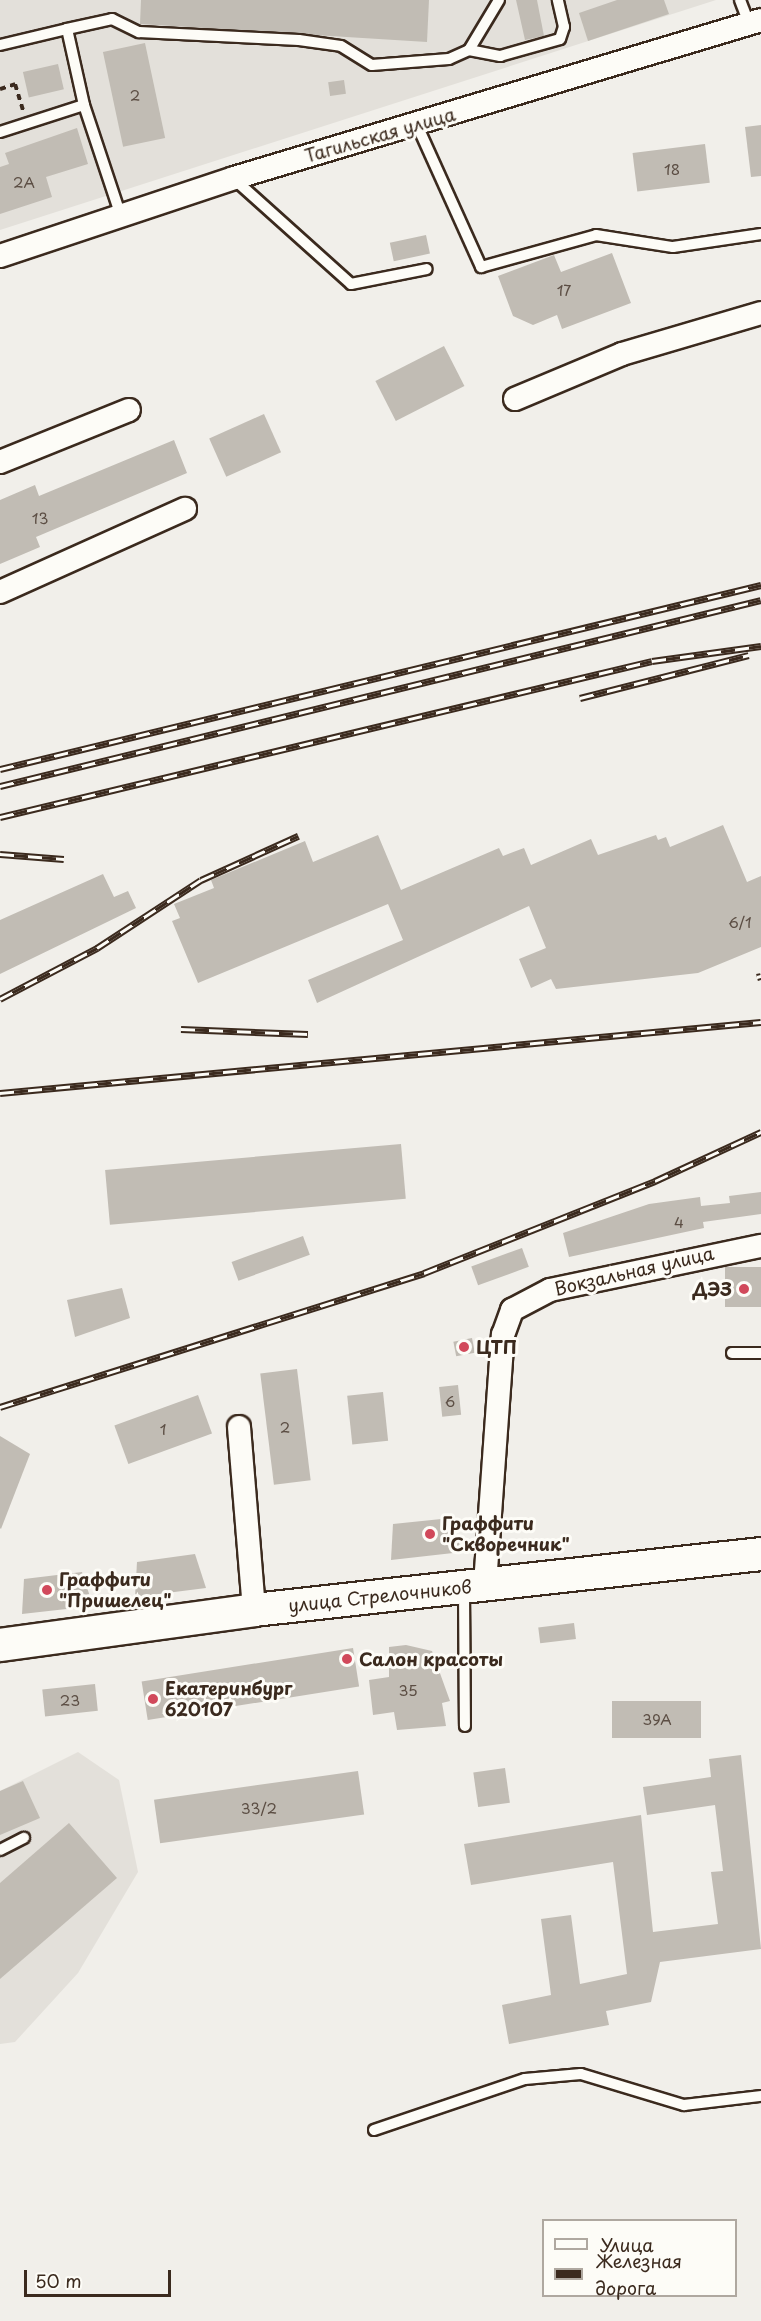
<!DOCTYPE html>
<meta charset="utf-8">
<style>
body{margin:0}
#map{position:relative;width:761px;height:2321px;overflow:hidden;background:#f1efea;font-family:"Playpen Sans",sans-serif}
div>[style]{position:absolute}
.built>*{inset:0;background:#e3e0da}
.building>*{inset:0;background:#c1bcb4;transform-origin:0 0}
.path>*{height:4px;margin-top:-2px;transform-origin:0;background:repeating-linear-gradient(90deg,#3b2a1e 0 6px,transparent 0 10.5px)}
.roads{filter:drop-shadow(2px 0 #3b2a1e) drop-shadow(-2px 0 #3b2a1e) drop-shadow(0 2px #3b2a1e) drop-shadow(0 -2px #3b2a1e)}
.lane>*{height:10px;margin:-5px;padding:0 5px;transform-origin:5px;border-radius:5px;background:#fdfcf7}
.street>*{height:22px;margin:-11px;padding:0 11px;transform-origin:11px;border-radius:11px;background:#fdfcf7}
.secondary>*{height:32px;margin:-16px;padding:0 16px;transform-origin:16px;border-radius:16px;background:#fdfcf7}
.rail>*{height:7px;margin-top:-3.5px;transform-origin:0;background:repeating-linear-gradient(90deg,#fdfcf7 0 14px,#3b2a1e 0 28px);box-sizing:border-box;border-block:2px solid #3b2a1e}
.dots>*{width:16px;height:16px;translate:-50% -50%;box-sizing:border-box;border:3px solid #fdfcf7;border-radius:50%}
span{translate:-50% -50%;white-space:nowrap;text-align:center;line-height:1.15;-webkit-text-stroke:6px #fdfcf7;paint-order:stroke}
.number-label{font-size:15px;color:#5c4e44}
.number-label span{-webkit-text-stroke-width:0}
.street-label{font-size:18px;color:#3b2a1e}
.poi-label{font-size:18px;color:#3b2a1e;font-weight:700}
.right{translate:-100% -50%;text-align:right}
.left{translate:0 -50%;text-align:left}
.legend{position:absolute;left:542px;top:2219px;width:195px;height:78px;box-sizing:border-box;background:#fdfcf7;border:2px solid #afa8a0;margin:0;padding:8px 10px;list-style:none;font-size:18px;color:#3b2a1e}
.legend li{display:flex;align-items:center;gap:12px;height:30px}
.legend b{width:30px;border:2px solid #afa8a0}
.scale{position:absolute;left:24px;top:2270px;width:147px;height:27px;box-sizing:border-box;border:3px solid #3b2a1e;border-top:0;padding-left:8px;font-size:18px;line-height:21px;white-space:nowrap;color:#3b2a1e;-webkit-text-stroke:4px #fdfcf7;paint-order:stroke}
</style>
<div id="map">
<div class="built">
<i style="clip-path:polygon(0 0,716px 0,0 230px)"></i>
<i style="clip-path:polygon(78px 1752px,119px 1780px,138px 1872px,78px 1973px,15px 2042px,0 2044px,0 1791px)"></i>
</div>
<div class="building">
<i style="clip-path:polygon(141px 0,429px 0,427px 42px,140px 24px)"></i>
<i style="clip-path:polygon(516px 0,537px 0,544px 36px,525px 40px)"></i>
<i style="clip-path:polygon(617px 0,664px 0,669px 14px,588px 41px,579px 13px)"></i>
<i style="left:145px;top:43px;width:97px;height:43px;rotate:78deg"></i>
<i style="left:58px;top:64px;width:26px;height:36px;rotate:77deg"></i>
<i style="left:344px;top:80px;width:14px;height:16px;rotate:82deg"></i>
<i style="clip-path:polygon(761px 125px,761px 176px,751px 177px,745px 127px)"></i>
<i style="clip-path:polygon(77px 128px,88px 164px,46px 177px,52px 197px,0 214px,0 167px,9px 164px,5px 153px)"></i>
<i style="left:705px;top:144px;width:39px;height:73px;rotate:83deg"></i>
<i style="left:426px;top:235px;width:19px;height:37px;rotate:78deg"></i>
<i style="clip-path:polygon(612px 253px,631px 303px,562px 329px,557px 315px,533px 325px,513px 316px,498px 276px,554px 255px,561px 272px)"></i>
<i style="left:444px;top:346px;width:45px;height:77px;rotate:63deg"></i>
<i style="left:264px;top:414px;width:42px;height:60px;rotate:66deg"></i>
<i style="clip-path:polygon(174px 440px,187px 473px,36px 537px,40px 547px,0 564px,0 500px,35px 485px,39px 496px)"></i>
<i style="clip-path:polygon(723px 825px,747px 882px,761px 876px,761px 947px,698px 973px,556px 989px,551px 979px,531px 988px,519px 959px,546px 948px,529px 906px,317px 1003px,308px 980px,403px 940px,388px 904px,198px 983px,172px 921px,180px 918px,174px 904px,214px 888px,211px 880px,305px 841px,313px 862px,378px 835px,401px 890px,499px 848px,503px 856px,524px 848px,531px 865px,591px 839px,598px 855px,656px 835px,658px 840px,666px 837px,670px 847px)"></i>
<i style="clip-path:polygon(103px 874px,114px 897px,128px 891px,136px 908px,0 974px,0 920px)"></i>
<i style="left:401px;top:1144px;width:55px;height:297px;rotate:85deg"></i>
<i style="clip-path:polygon(761px 1192px,761px 1214px,703px 1222px,704px 1228px,569px 1257px,563px 1233px,649px 1204px,700px 1197px,701px 1206px,730px 1203px,729px 1196px)"></i>
<i style="left:303px;top:1236px;width:20px;height:76px;rotate:70deg"></i>
<i style="left:522px;top:1248px;width:20px;height:54px;rotate:70deg"></i>
<i style="left:761px;top:1267px;width:40px;height:36px;rotate:90deg"></i>
<i style="clip-path:polygon(122px 1288px,130px 1318px,75px 1337px,67px 1300px)"></i>
<i style="left:472px;top:1338px;width:15px;height:19px;rotate:79deg"></i>
<i style="left:297px;top:1369px;width:112px;height:37px;rotate:83deg"></i>
<i style="left:458px;top:1385px;width:30px;height:19px;rotate:84deg"></i>
<i style="left:383px;top:1392px;width:49px;height:36px;rotate:84deg"></i>
<i style="left:198px;top:1395px;width:41px;height:89px;rotate:70deg"></i>
<i style="clip-path:polygon(0 1436px,30px 1454px,1px 1529px,0 1528px)"></i>
<i style="clip-path:polygon(451px 1518px,462px 1552px,391px 1560px,393px 1524px)"></i>
<i style="clip-path:polygon(195px 1554px,206px 1588px,135px 1597px,137px 1562px)"></i>
<i style="clip-path:polygon(82px 1572px,93px 1606px,22px 1614px,24px 1579px)"></i>
<i style="left:574px;top:1623px;width:16px;height:36px;rotate:83deg"></i>
<i style="clip-path:polygon(406px 1645px,432px 1651px,450px 1701px,442px 1703px,446px 1726px,397px 1730px,394px 1712px,373px 1715px,369px 1680px,389px 1677px,389px 1647px)"></i>
<i style="left:353px;top:1648px;width:39px;height:214px;rotate:81deg"></i>
<i style="left:95px;top:1684px;width:27px;height:53px;rotate:84deg"></i>
<i style="left:612px;top:1701px;width:89px;height:37px"></i>
<i style="clip-path:polygon(741px 1755px,761px 1949px,660px 1962px,651px 2002px,606px 2011px,609px 2025px,509px 2044px,502px 2005px,551px 1995px,541px 1919px,571px 1915px,580px 1984px,627px 1974px,613px 1862px,471px 1885px,464px 1844px,641px 1815px,653px 1932px,718px 1924px,711px 1872px,723px 1871px,715px 1805px,647px 1815px,643px 1787px,711px 1777px,709px 1759px)"></i>
<i style="left:505px;top:1768px;width:35px;height:32px;rotate:82deg"></i>
<i style="left:358px;top:1771px;width:44px;height:206px;rotate:82deg"></i>
<i style="clip-path:polygon(23px 1781px,40px 1818px,0 1835px,0 1791px)"></i>
<i style="clip-path:polygon(69px 1823px,117px 1878px,0 1979px,0 1883px)"></i>
</div>
<div class="path">
<i style="left:0;top:89px;width:16px;rotate:-18deg"></i>
<i style="left:15px;top:84px;width:28px;rotate:73deg"></i>
</div>
<div class="roads">
<div class="lane">
<i style="left:740px;top:0;width:25px;rotate:69deg"></i>
<i style="left:67px;top:29px;width:46px;rotate:-12.5deg"></i>
<i style="left:112px;top:19px;width:30px;rotate:26deg"></i>
<i style="left:139px;top:32px;width:160px;rotate:2.9deg"></i>
<i style="left:299px;top:40px;width:42px;rotate:8.1deg"></i>
<i style="left:341px;top:46px;width:36px;rotate:32deg"></i>
<i style="left:372px;top:65px;width:77px;rotate:-4.5deg"></i>
<i style="left:449px;top:59px;width:22px;rotate:-24deg"></i>
<i style="left:469px;top:50px;width:58px;rotate:-59deg"></i>
<i style="left:0;top:45px;width:69px;rotate:-13.4deg"></i>
<i style="left:67px;top:29px;width:78px;rotate:77.4deg"></i>
<i style="left:84px;top:105px;width:117px;rotate:71.6deg"></i>
<i style="left:469px;top:50px;width:32px;rotate:11deg"></i>
<i style="left:500px;top:56px;width:62px;rotate:-15.8deg"></i>
<i style="left:560px;top:39px;width:13px;rotate:-72deg"></i>
<i style="left:564px;top:27px;width:28px;rotate:-103deg"></i>
<i style="left:417px;top:125px;width:156px;rotate:65.7deg"></i>
<i style="left:481px;top:267px;width:119px;rotate:-15.5deg"></i>
<i style="left:596px;top:235px;width:78px;rotate:8.9deg"></i>
<i style="left:673px;top:247px;width:89px;rotate:-8.4deg"></i>
<i style="left:0;top:132px;width:88px;rotate:-17.8deg"></i>
<i style="left:234px;top:179px;width:157px;rotate:41.9deg"></i>
<i style="left:351px;top:284px;width:77px;rotate:-11.2deg"></i>
<i style="left:732px;top:1353px;width:29px"></i>
<i style="left:464px;top:1591px;width:135px;rotate:89.6deg"></i>
<i style="left:0;top:1850px;width:27px;rotate:-27deg"></i>
<i style="left:374px;top:2130px;width:159px;rotate:-18.7deg"></i>
<i style="left:525px;top:2079px;width:56px;rotate:-5.1deg"></i>
<i style="left:581px;top:2074px;width:108px;rotate:16.8deg"></i>
<i style="left:684px;top:2105px;width:78px;rotate:-6.7deg"></i>
</div>
<div class="street">
<i style="left:0;top:256px;width:247px;rotate:-18.4deg"></i>
<i style="left:234px;top:178px;width:550px;rotate:-16.69deg"></i>
<i style="left:515px;top:399px;width:116px;rotate:-22.8deg"></i>
<i style="left:622px;top:354px;width:145px;rotate:-16.4deg"></i>
<i style="left:0;top:462px;width:139px;rotate:-22deg"></i>
<i style="left:0;top:592px;width:203px;rotate:-24.2deg"></i>
<i style="left:239px;top:1427px;width:184px;rotate:85.3deg"></i>
<i style="left:485px;top:1584px;width:250px;rotate:-85.9deg"></i>
<i style="left:503px;top:1335px;width:27px;rotate:-70deg"></i>
<i style="left:512px;top:1310px;width:43px;rotate:-27.8deg"></i>
<i style="left:550px;top:1290px;width:216px;rotate:-11.8deg"></i>
</div>
<div class="secondary">
<i style="left:0;top:1645px;width:256px;rotate:-7.8deg"></i>
<i style="left:254px;top:1610px;width:510px;rotate:-6.3deg"></i>
</div>
</div>
<div class="rail">
<i style="left:580px;top:698px;width:174px;rotate:-14.3deg"></i>
<i style="left:0;top:769px;width:783px;rotate:-13.59deg"></i>
<i style="left:0;top:786px;width:783px;rotate:-13.73deg"></i>
<i style="left:0;top:817px;width:670px;rotate:-13.46deg"></i>
<i style="left:652px;top:661px;width:110px;rotate:-7.8deg"></i>
<i style="left:0;top:854px;width:64px;rotate:4.5deg"></i>
<i style="left:757px;top:977px;width:4px;rotate:-14deg"></i>
<i style="left:0;top:999px;width:110px;rotate:-27.7deg"></i>
<i style="left:97px;top:948px;width:124px;rotate:-33.2deg"></i>
<i style="left:201px;top:880px;width:107px;rotate:-24.4deg"></i>
<i style="left:181px;top:1029px;width:127px;rotate:2.3deg"></i>
<i style="left:0;top:1093px;width:764px;rotate:-5.33deg"></i>
<i style="left:0;top:1407px;width:445px;rotate:-17.5deg"></i>
<i style="left:424px;top:1273px;width:249px;rotate:-21.7deg"></i>
<i style="left:655px;top:1181px;width:117px;rotate:-24.8deg"></i>
</div>
<div class="dots">
<i style="left:744px;top:1289px;background:#d1495b"></i>
<i style="left:464px;top:1347px;background:#d1495b"></i>
<i style="left:430px;top:1534px;background:#d1495b"></i>
<i style="left:47px;top:1590px;background:#d1495b"></i>
<i style="left:347px;top:1659px;background:#d1495b"></i>
<i style="left:153px;top:1699px;background:#d1495b"></i>
</div>
<div class="number-label">
<span style="left:135px;top:95px">2</span>
<span style="left:672px;top:169px">18</span>
<span style="left:24px;top:182px">2А</span>
<span style="left:564px;top:290px">17</span>
<span style="left:40px;top:518px">13</span>
<span style="left:740px;top:922px">6/1</span>
<span style="left:679px;top:1222px">4</span>
<span style="left:450px;top:1401px">6</span>
<span style="left:285px;top:1427px">2</span>
<span style="left:163px;top:1429px">1</span>
<span style="left:408px;top:1690px">35</span>
<span style="left:70px;top:1700px">23</span>
<span style="left:657px;top:1719px">39А</span>
<span style="left:259px;top:1808px">33/2</span>
</div>
<div class="street-label">
<span style="left:380px;top:135px;rotate:-16deg">Тагильская улица</span>
<span style="left:634px;top:1271px;rotate:-13deg">Вокзальная улица</span>
<span style="left:380px;top:1596px;rotate:-6deg">улица Стрелочников</span>
</div>
<div class="poi-label">
<span class="right" style="left:732px;top:1289px">ДЭЗ</span>
<span class="left" style="left:476px;top:1347px">ЦТП</span>
<span class="left" style="left:442px;top:1534px">Граффити<br>"Скворечник"</span>
<span class="left" style="left:59px;top:1590px">Граффити<br>"Пришелец"</span>
<span class="left" style="left:359px;top:1659px">Салон красоты</span>
<span class="left" style="left:165px;top:1699px">Екатеринбург<br>620107</span>
</div>
<ul class="legend">
<li><b style="height:8px;background:#fdfcf7"></b>Улица</li>
<li><b style="height:8px;background:#3b2a1e"></b>Железная дорога</li>
</ul>
<div class="scale">50 m</div>
</div>
